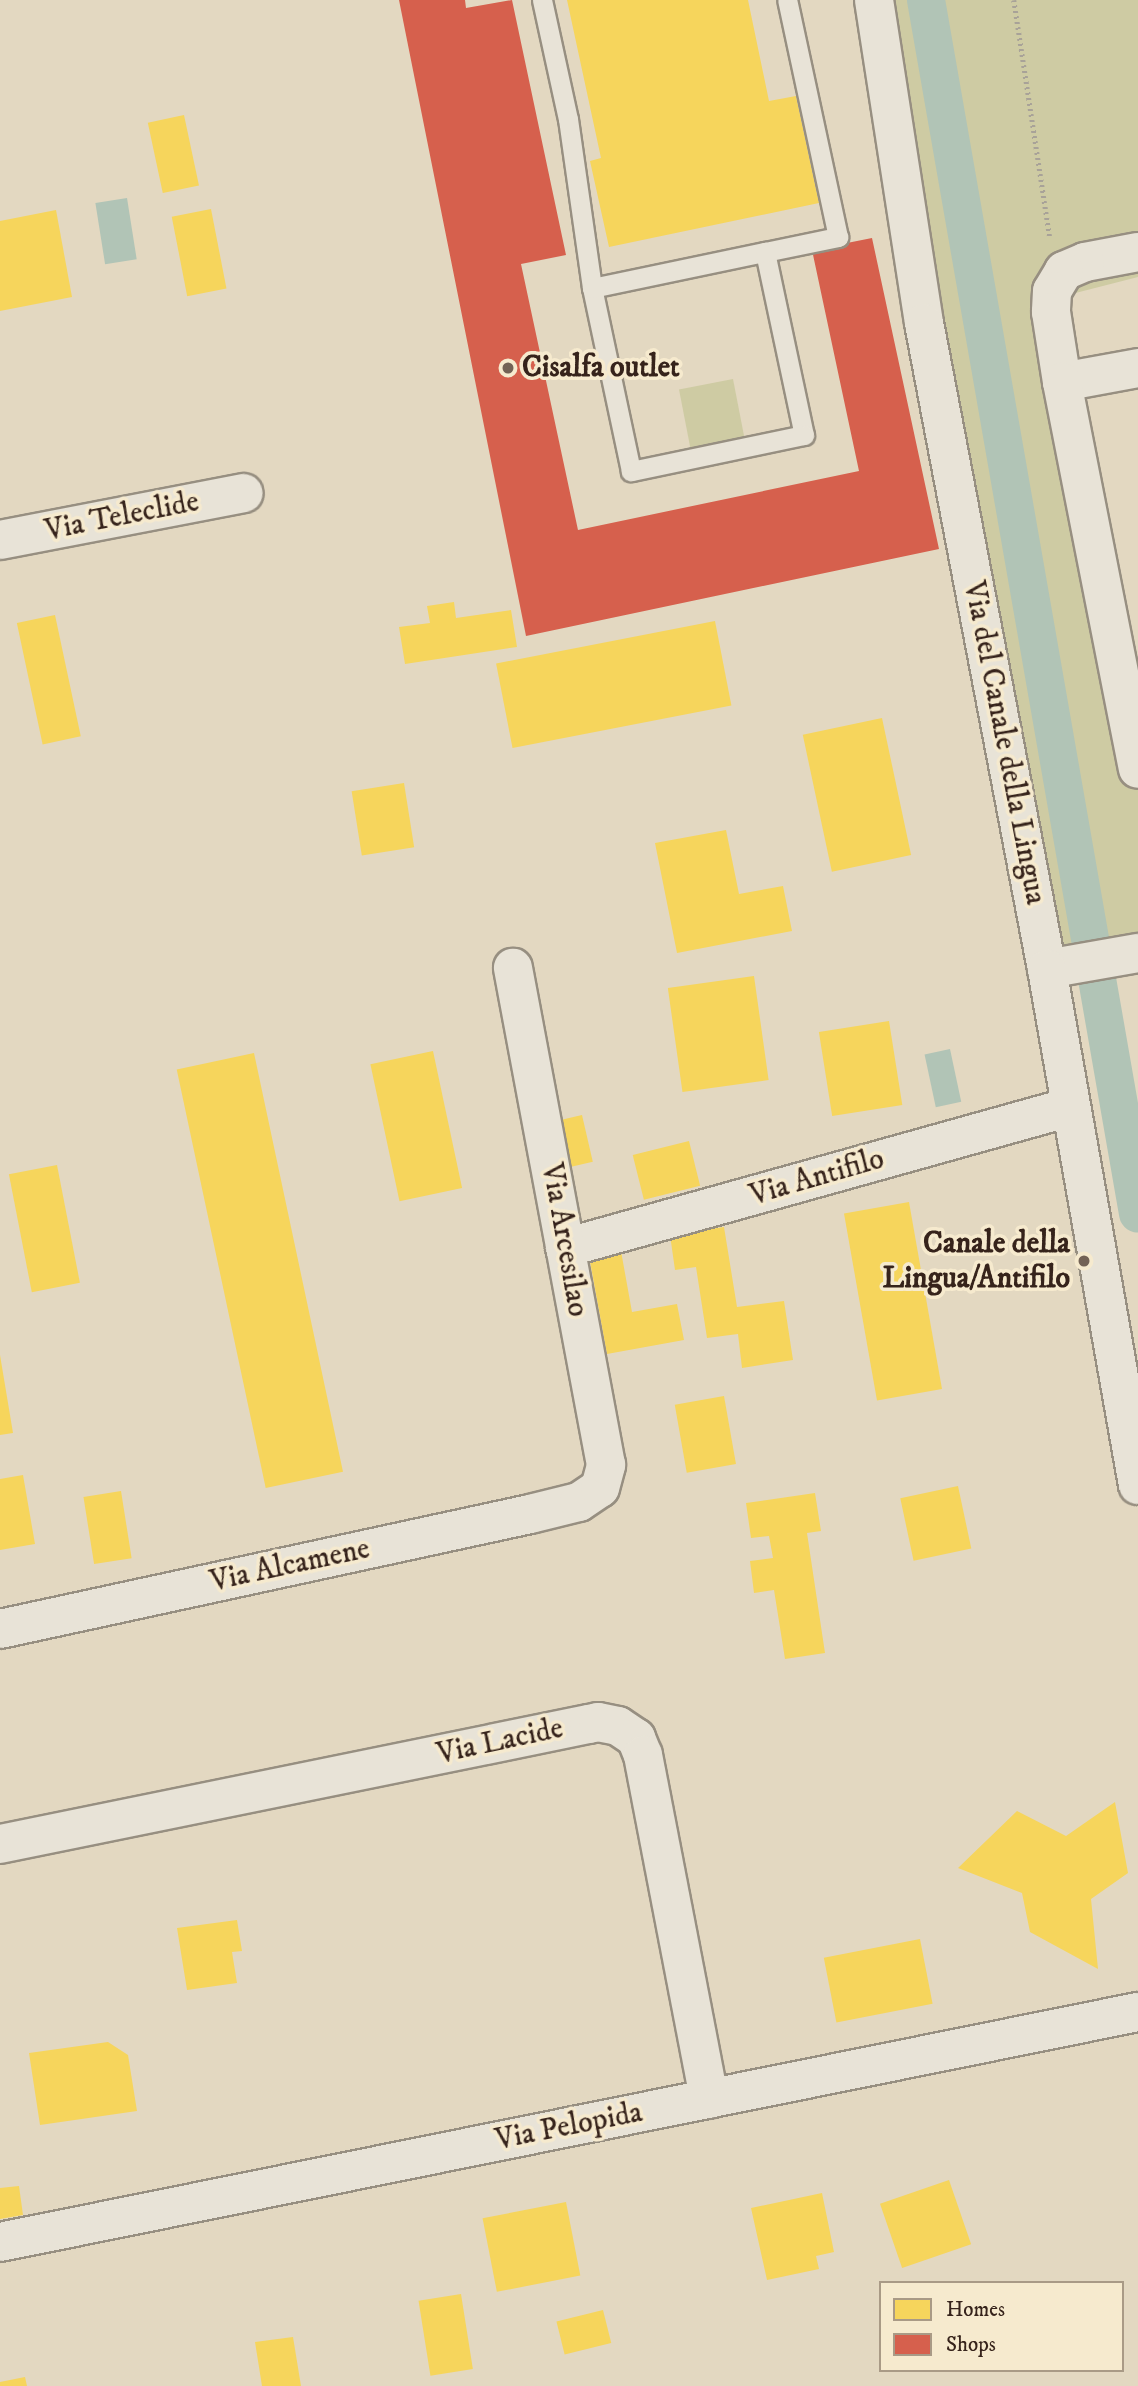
<!DOCTYPE html>
<style>
body{margin:0}
#map{position:relative;width:1138px;height:2386px;overflow:hidden;background:#e3d8c1;font-family:"IM FELL DW Pica",serif}
div>[style]{position:absolute}
.green>*{inset:0;background:#cecba3;transform-origin:0 0}
.water>*{inset:0;background:#b1c4b6;transform-origin:0 0}
.homes>*{inset:0;background:#f6d55c;transform-origin:0 0}
.shops>*{inset:0;background:#d6604d}
.canal>*{height:38px;margin:-19px;padding:0 19px;transform-origin:19px;border-radius:19px;background:#b1c4b6}
.path>*{height:4.5px;margin-top:-2.25px;transform-origin:0;background:repeating-linear-gradient(90deg,#a8a298 0 2px,transparent 0 5.5px)}
.roads{filter:drop-shadow(2px 0 #978f81) drop-shadow(-2px 0 #978f81) drop-shadow(0 2px #978f81) drop-shadow(0 -2px #978f81)}
.service>*{height:19px;margin:-9.5px;padding:0 9.5px;transform-origin:9.5px;border-radius:9.5px;background:#e8e3d7}
.minor>*{height:38px;margin:-19px;padding:0 19px;transform-origin:19px;border-radius:19px;background:#e8e3d7}
.tertiary>*{height:38px;margin:-19px;padding:0 19px;transform-origin:19px;border-radius:19px;background:#e8e3d7}
.dots>*{width:19px;height:19px;translate:-50% -50%;box-sizing:border-box;border:4px solid #f6eace;border-radius:50%}
span{translate:-50% -50%;white-space:nowrap;text-align:center;line-height:1.15;-webkit-text-stroke:7px #f6eace;paint-order:stroke}
.poi-label{font-size:30px;color:#36231b;font-weight:700}
.left{translate:0 -50%;text-align:left}
.right{translate:-100% -50%;text-align:right}
.street-label{font-size:30px;color:#36231b}
.legend{position:absolute;left:879px;top:2281px;width:245px;height:91px;box-sizing:border-box;background:#f6eace;border:2px solid #a99a86;margin:0;padding:9px 12px;list-style:none;font-size:21px;color:#36231b}
.legend li{display:flex;align-items:center;gap:14px;height:35px}
.legend b{width:35px;border:2px solid #a99a86}
</style>
<div id="map">
<div class="green">
<i style="clip-path:polygon(875px 0,1138px 0,1138px 277px,1052px 299px,1138px 762px,1138px 953px,1047px 969px)"></i>
<i style="left:733px;top:379px;width:59px;height:55px;rotate:79deg"></i>
</div>
<div class="water">
<i style="left:127px;top:198px;width:62px;height:32px;rotate:81deg"></i>
<i style="left:950px;top:1049px;width:54px;height:26px;rotate:78deg"></i>
</div>
<div class="homes">
<i style="clip-path:polygon(567px 0,748px 0,769px 101px,796px 96px,819px 203px,609px 247px,590px 161px,601px 158px)"></i>
<i style="left:184px;top:115px;width:72px;height:37px;rotate:78deg"></i>
<i style="left:211px;top:209px;width:81px;height:40px;rotate:79deg"></i>
<i style="clip-path:polygon(56px 210px,72px 297px,0 311px,0 221px)"></i>
<i style="clip-path:polygon(454px 602px,456px 618px,511px 610px,517px 647px,405px 664px,399px 627px,430px 623px,427px 606px)"></i>
<i style="left:55px;top:615px;width:124px;height:39px;rotate:78deg"></i>
<i style="left:715px;top:621px;width:86px;height:223px;rotate:79deg"></i>
<i style="left:882px;top:718px;width:140px;height:81px;rotate:78deg"></i>
<i style="left:404px;top:783px;width:65px;height:53px;rotate:81deg"></i>
<i style="clip-path:polygon(726px 830px,739px 894px,783px 886px,792px 931px,677px 953px,655px 843px)"></i>
<i style="left:754px;top:976px;width:105px;height:87px;rotate:82deg"></i>
<i style="left:889px;top:1021px;width:85px;height:71px;rotate:81deg"></i>
<i style="left:433px;top:1051px;width:140px;height:64px;rotate:78deg"></i>
<i style="left:254px;top:1053px;width:428px;height:79px;rotate:78deg"></i>
<i style="left:582px;top:1115px;width:48px;height:22px;rotate:77deg"></i>
<i style="left:689px;top:1141px;width:46px;height:58px;rotate:76deg"></i>
<i style="left:57px;top:1165px;width:120px;height:49px;rotate:79deg"></i>
<i style="left:909px;top:1202px;width:190px;height:66px;rotate:80deg"></i>
<i style="clip-path:polygon(724px 1227px,737px 1307px,784px 1301px,793px 1360px,742px 1368px,738px 1334px,707px 1338px,696px 1267px,675px 1270px,670px 1235px)"></i>
<i style="clip-path:polygon(621px 1251px,632px 1312px,677px 1304px,684px 1340px,607px 1354px,589px 1256px)"></i>
<i style="clip-path:polygon(0 1355px,13px 1433px,0 1435px)"></i>
<i style="left:724px;top:1396px;width:69px;height:50px;rotate:80deg"></i>
<i style="clip-path:polygon(23px 1475px,35px 1544px,0 1550px,0 1479px)"></i>
<i style="left:958px;top:1486px;width:64px;height:59px;rotate:78deg"></i>
<i style="left:121px;top:1491px;width:68px;height:38px;rotate:81deg"></i>
<i style="clip-path:polygon(815px 1493px,821px 1531px,807px 1533px,825px 1653px,785px 1659px,774px 1590px,754px 1593px,750px 1561px,773px 1558px,769px 1536px,751px 1538px,746px 1503px)"></i>
<i style="clip-path:polygon(1115px 1802px,1128px 1873px,1091px 1899px,1098px 1969px,1030px 1932px,1022px 1893px,958px 1868px,1017px 1811px,1066px 1836px)"></i>
<i style="clip-path:polygon(237px 1920px,242px 1951px,232px 1952px,237px 1983px,187px 1990px,177px 1928px)"></i>
<i style="left:920px;top:1939px;width:66px;height:98px;rotate:79deg"></i>
<i style="clip-path:polygon(108px 2042px,128px 2055px,137px 2111px,40px 2125px,29px 2053px)"></i>
<i style="left:949px;top:2180px;width:68px;height:73px;rotate:71deg"></i>
<i style="clip-path:polygon(19px 2186px,23px 2215px,0 2219px,0 2188px)"></i>
<i style="clip-path:polygon(822px 2193px,834px 2252px,816px 2256px,819px 2269px,767px 2280px,751px 2208px)"></i>
<i style="left:566px;top:2202px;width:75px;height:85px;rotate:79deg"></i>
<i style="left:461px;top:2294px;width:76px;height:43px;rotate:81deg"></i>
<i style="left:603px;top:2310px;width:34px;height:48px;rotate:76deg"></i>
<i style="clip-path:polygon(293px 2337px,301px 2386px,262px 2386px,255px 2342px)"></i>
<i style="clip-path:polygon(25px 2377px,27px 2386px,0 2386px,0 2382px)"></i>
</div>
<div class="shops">
<i style="clip-path:polygon(399px 0,465px 0,466px 8px,512px 0,566px 255px,521px 264px,578px 530px,859px 471px,812px 250px,872px 238px,939px 549px,526px 636px)"></i>
</div>
<div class="canal">
<i style="left:926px;top:0;width:1232px;rotate:80.09deg"></i>
</div>
<div class="path">
<i style="left:1014px;top:0;width:241px;rotate:81.4deg"></i>
</div>
<div class="roads">
<div class="service">
<i style="left:542px;top:0;width:122px;rotate:77.7deg"></i>
<i style="left:568px;top:119px;width:171px;rotate:81.9deg"></i>
<i style="left:765px;top:252px;width:187px;rotate:78deg"></i>
<i style="left:804px;top:435px;width:177px;rotate:168.2deg"></i>
<i style="left:631px;top:471px;width:187px;rotate:-102deg"></i>
<i style="left:592px;top:288px;width:177px;rotate:-11.8deg"></i>
<i style="left:765px;top:252px;width:75px;rotate:-11.6deg"></i>
<i style="left:838px;top:237px;width:242px;rotate:-102.1deg"></i>
</div>
<div class="minor">
<i style="left:1138px;top:252px;width:54px;rotate:169.3deg"></i>
<i style="left:1085px;top:262px;width:23px;rotate:157deg"></i>
<i style="left:1064px;top:271px;width:23px;rotate:121deg"></i>
<i style="left:1052px;top:291px;width:21px;rotate:93deg"></i>
<i style="left:1051px;top:312px;width:71px;rotate:81.1deg"></i>
<i style="left:1062px;top:382px;width:77px;rotate:-10.4deg"></i>
<i style="left:1062px;top:382px;width:394px;rotate:78.9deg"></i>
<i style="left:0;top:540px;width:248px;rotate:-10.9deg"></i>
<i style="left:1047px;top:969px;width:92px;rotate:-10deg"></i>
<i style="left:565px;top:1248px;width:524px;rotate:-15.6deg"></i>
<i style="left:0;top:1629px;width:542px;rotate:-12.24deg"></i>
<i style="left:530px;top:1514px;width:50px;rotate:-13.8deg"></i>
<i style="left:579px;top:1502px;width:25px;rotate:-34deg"></i>
<i style="left:600px;top:1488px;width:24px;rotate:-75deg"></i>
<i style="left:606px;top:1465px;width:506px;rotate:-100.6deg"></i>
<i style="left:0;top:1844px;width:601px;rotate:-11.52deg"></i>
<i style="left:589px;top:1724px;width:9px;rotate:-13deg"></i>
<i style="left:598px;top:1722px;width:20px;rotate:11deg"></i>
<i style="left:618px;top:1726px;width:22px;rotate:34deg"></i>
<i style="left:636px;top:1738px;width:18px;rotate:68deg"></i>
<i style="left:643px;top:1755px;width:350px;rotate:79.1deg"></i>
<i style="left:0;top:2242px;width:1161px;rotate:-11.43deg"></i>
</div>
<div class="tertiary">
<i style="left:874px;top:0;width:327px;rotate:81.2deg"></i>
<i style="left:924px;top:323px;width:658px;rotate:79.22deg"></i>
<i style="left:1047px;top:969px;width:524px;rotate:80deg"></i>
</div>
</div>
<div class="dots">
<i style="left:508px;top:368px;background:#736255"></i>
<i style="left:1084px;top:1261px;background:#736255"></i>
</div>
<div class="poi-label">
<span class="left" style="left:522px;top:368px">Cisalfa outlet</span>
<span class="right" style="left:1070px;top:1261px">Canale della<br>Lingua/Antifilo</span>
</div>
<div class="street-label">
<span style="left:122px;top:517px;rotate:-11deg">Via Teleclide</span>
<span style="left:1004px;top:743px;rotate:79deg">Via del Canale della Lingua</span>
<span style="left:817px;top:1178px;rotate:-16deg">Via Antifilo</span>
<span style="left:564px;top:1240px;rotate:80deg">Via Arcesilao</span>
<span style="left:290px;top:1566px;rotate:-12deg">Via Alcamene</span>
<span style="left:500px;top:1742px;rotate:-12deg">Via Lacide</span>
<span style="left:569px;top:2127px;rotate:-11deg">Via Pelopida</span>
</div>
<ul class="legend">
<li><b style="height:19px;background:#f6d55c"></b>Homes</li>
<li><b style="height:19px;background:#d6604d"></b>Shops</li>
</ul>
</div>
